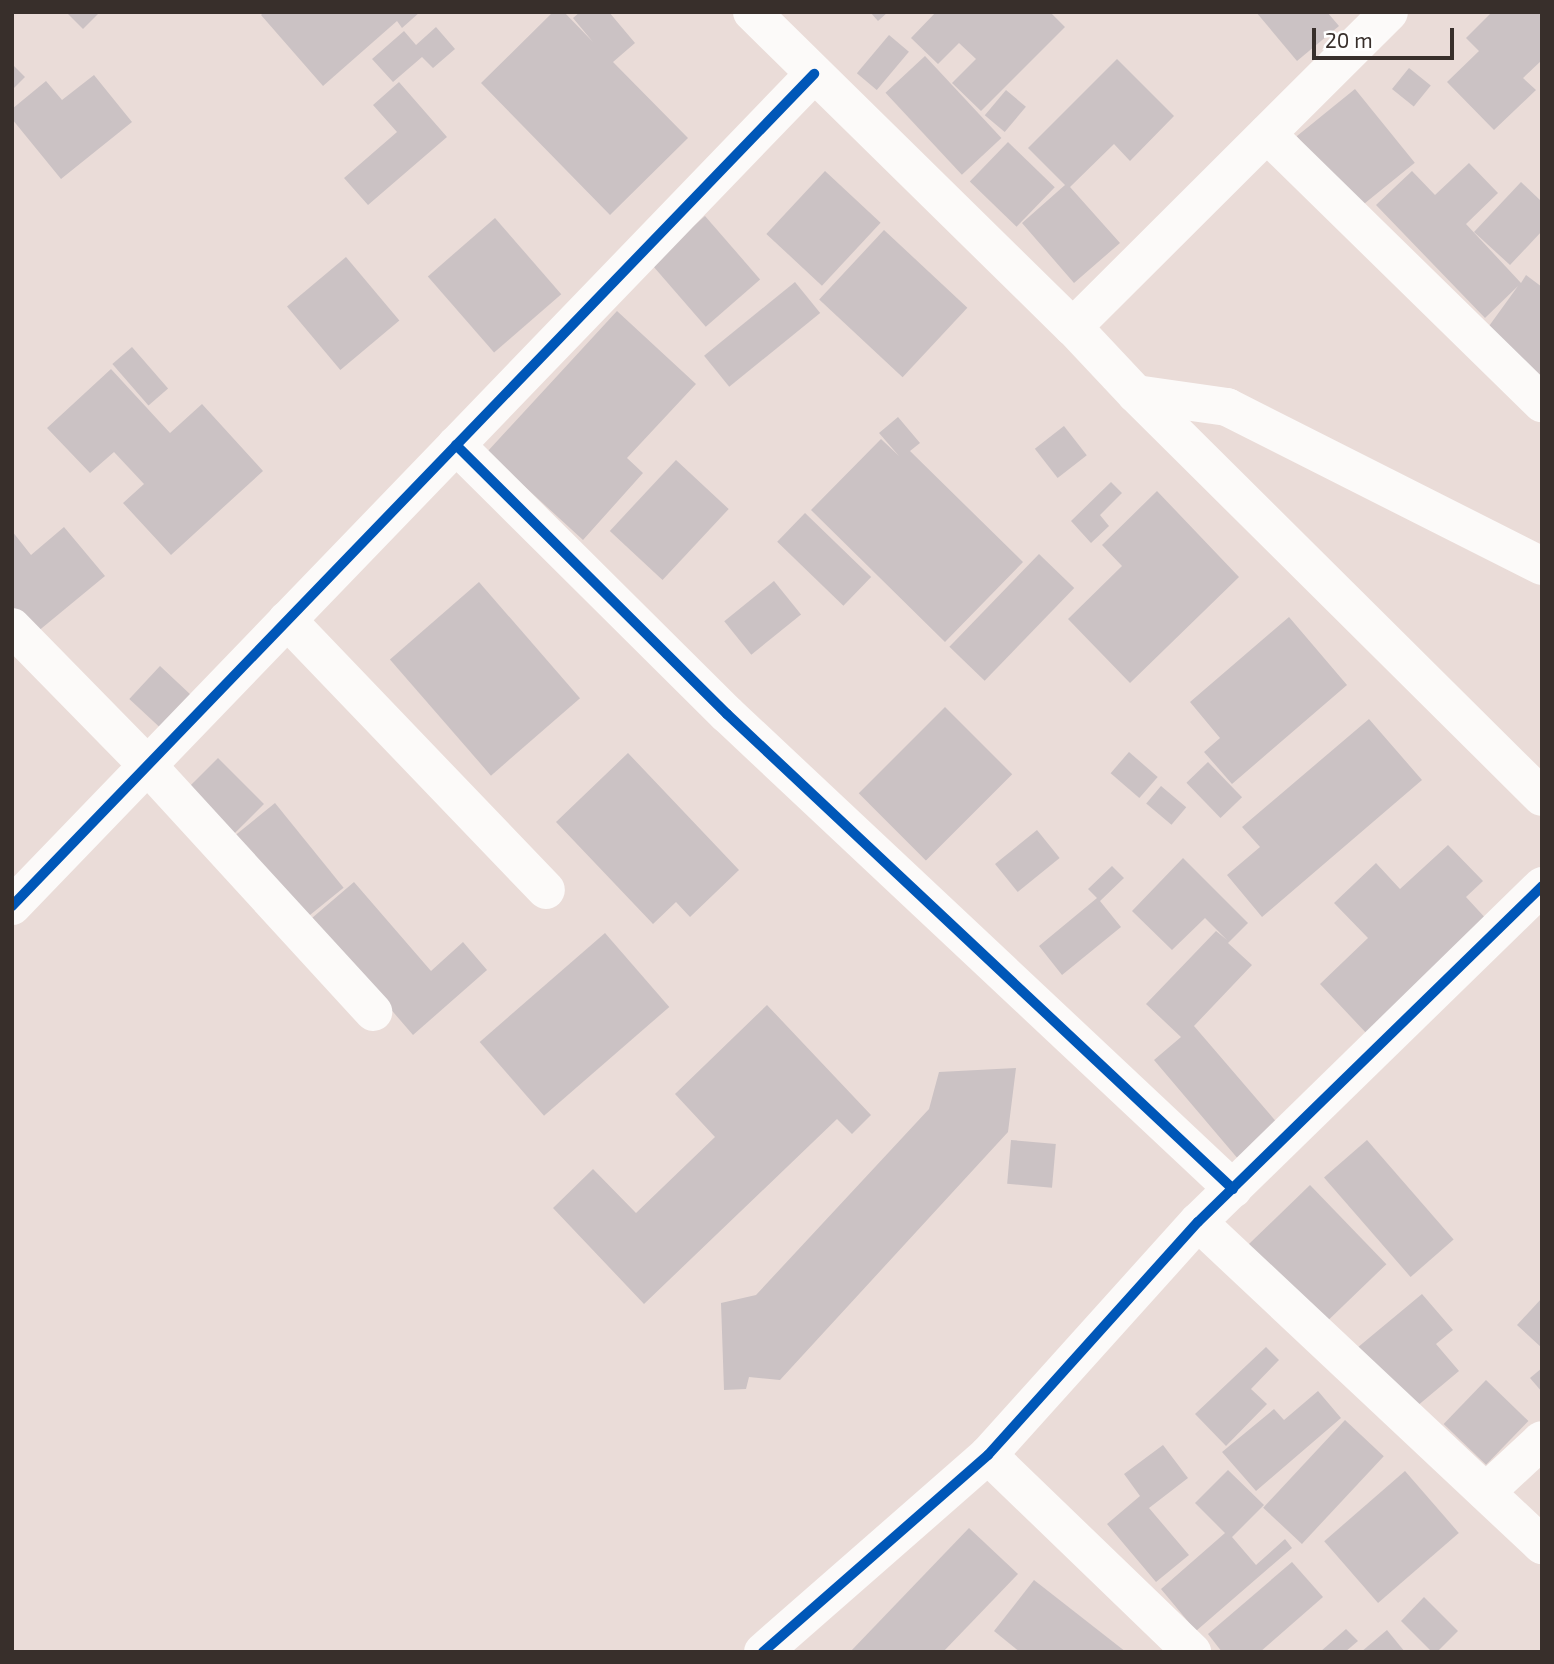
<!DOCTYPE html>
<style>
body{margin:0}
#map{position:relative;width:1554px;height:1664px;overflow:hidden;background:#eadcd8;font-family:"Exo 2",sans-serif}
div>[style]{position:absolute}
.building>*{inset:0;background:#cbc2c4;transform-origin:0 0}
.minor>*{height:38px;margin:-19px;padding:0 19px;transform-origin:19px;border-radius:19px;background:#fcfaf9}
.secondary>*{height:38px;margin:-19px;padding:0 19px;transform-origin:19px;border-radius:19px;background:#fcfaf9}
.cycleway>*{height:10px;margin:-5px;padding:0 5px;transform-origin:5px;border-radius:5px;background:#0057b8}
span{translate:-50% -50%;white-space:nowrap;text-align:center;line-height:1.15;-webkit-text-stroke:7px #fff;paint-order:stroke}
.frame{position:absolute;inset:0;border:14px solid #382f2b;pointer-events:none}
.scale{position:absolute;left:1312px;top:28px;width:142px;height:32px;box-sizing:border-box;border:4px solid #382f2b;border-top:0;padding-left:9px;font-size:21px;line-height:24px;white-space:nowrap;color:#382f2b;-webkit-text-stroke:5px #fff;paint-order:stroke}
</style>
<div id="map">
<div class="building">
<i style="clip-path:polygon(66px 12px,100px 12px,83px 29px)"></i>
<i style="clip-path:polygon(264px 12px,420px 12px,402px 28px,397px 21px,323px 86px,261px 15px)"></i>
<i style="clip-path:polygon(553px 12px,564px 12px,593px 42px,573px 18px,580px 12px,609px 12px,635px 43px,613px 62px,688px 138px,610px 215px,481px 83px)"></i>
<i style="clip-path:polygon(870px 12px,888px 12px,878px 21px)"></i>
<i style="clip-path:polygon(936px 12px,1050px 12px,1065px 27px,981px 111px,952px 83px,976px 59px,959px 43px,938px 64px,911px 38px)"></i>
<i style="clip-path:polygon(1256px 12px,1327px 12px,1339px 26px,1297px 61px)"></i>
<i style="clip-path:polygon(1492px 12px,1542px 12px,1542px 60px,1523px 78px,1536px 90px,1494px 130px,1447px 82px,1479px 51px,1466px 38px)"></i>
<i style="clip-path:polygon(436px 27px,455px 49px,433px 68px,422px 57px,393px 82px,372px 59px,404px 31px,416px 45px)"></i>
<i style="left:889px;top:35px;width:26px;height:50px;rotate:40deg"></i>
<i style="left:925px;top:56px;width:112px;height:54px;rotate:47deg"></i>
<i style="clip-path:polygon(1117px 59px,1174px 116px,1130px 161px,1114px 144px,1070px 187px,1120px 243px,1074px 283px,1022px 223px,1065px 185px,1028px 148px)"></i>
<i style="clip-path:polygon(12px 64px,25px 77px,12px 90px)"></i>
<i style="left:1409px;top:68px;width:28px;height:27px;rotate:39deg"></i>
<i style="clip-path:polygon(94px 75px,132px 122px,61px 179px,12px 119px,12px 109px,46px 81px,62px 100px)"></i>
<i style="clip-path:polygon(399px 82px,447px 137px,368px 205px,344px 178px,397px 132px,373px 105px)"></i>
<i style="left:1355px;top:89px;width:95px;height:75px;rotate:51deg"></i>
<i style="left:1006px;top:90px;width:26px;height:33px;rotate:40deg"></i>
<i style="left:1008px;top:142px;width:65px;height:55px;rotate:44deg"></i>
<i style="clip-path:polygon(1469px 163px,1498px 193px,1466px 224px,1521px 283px,1526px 275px,1542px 287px,1542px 377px,1484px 333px,1518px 286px,1485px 318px,1376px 205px,1412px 171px,1435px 195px)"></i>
<i style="left:825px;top:171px;width:76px;height:86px;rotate:43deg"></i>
<i style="clip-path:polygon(1521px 182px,1542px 202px,1542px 231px,1510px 265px,1474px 232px)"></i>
<i style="left:705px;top:216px;width:84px;height:72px;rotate:49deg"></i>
<i style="left:495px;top:218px;width:101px;height:89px;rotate:49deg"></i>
<i style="left:884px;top:230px;width:114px;height:95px;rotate:43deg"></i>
<i style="left:346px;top:257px;width:83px;height:77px;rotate:50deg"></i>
<i style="left:795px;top:282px;width:40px;height:117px;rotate:51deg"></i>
<i style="clip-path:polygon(617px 311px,696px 384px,627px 458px,643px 473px,583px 540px,487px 452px)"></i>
<i style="left:132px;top:347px;width:55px;height:26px;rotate:49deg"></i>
<i style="clip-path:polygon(111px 369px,170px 433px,202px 404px,263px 471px,171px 555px,123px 503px,144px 484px,114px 452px,90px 473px,47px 428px)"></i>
<i style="clip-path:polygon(898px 417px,920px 443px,910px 451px,1023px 562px,945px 642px,811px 510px,881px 439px,899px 456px,879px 433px)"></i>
<i style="left:1064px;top:426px;width:37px;height:37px;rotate:52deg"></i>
<i style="left:676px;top:460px;width:72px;height:97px;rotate:43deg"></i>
<i style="clip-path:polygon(1111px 482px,1122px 493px,1100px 515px,1109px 526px,1091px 543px,1071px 521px)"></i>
<i style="clip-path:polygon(1157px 491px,1239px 577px,1130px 683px,1068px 619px,1122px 566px,1102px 545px)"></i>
<i style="left:805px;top:513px;width:92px;height:40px;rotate:44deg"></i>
<i style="clip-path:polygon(64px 527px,105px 576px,25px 642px,12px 626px,12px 531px,31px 555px)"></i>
<i style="left:1039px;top:554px;width:49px;height:129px;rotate:44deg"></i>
<i style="left:774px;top:581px;width:43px;height:64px;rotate:51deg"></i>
<i style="left:479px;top:582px;width:154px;height:118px;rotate:49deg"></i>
<i style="clip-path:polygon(1289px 617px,1347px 685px,1232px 784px,1204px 752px,1220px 738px,1190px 702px)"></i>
<i style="left:160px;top:666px;width:42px;height:45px;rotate:43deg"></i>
<i style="left:945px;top:707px;width:95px;height:122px;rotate:45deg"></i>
<i style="clip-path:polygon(1369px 719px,1422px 780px,1262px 917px,1227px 875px,1260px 847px,1242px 827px)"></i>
<i style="left:1129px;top:752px;width:38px;height:28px;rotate:41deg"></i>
<i style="clip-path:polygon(628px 753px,739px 870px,690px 917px,676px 902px,653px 924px,556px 822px)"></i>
<i style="left:218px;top:758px;width:65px;height:74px;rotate:45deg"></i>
<i style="left:1208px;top:762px;width:49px;height:30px;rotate:46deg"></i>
<i style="left:1161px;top:786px;width:33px;height:23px;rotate:40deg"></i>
<i style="left:275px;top:803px;width:109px;height:50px;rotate:51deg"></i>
<i style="left:1037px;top:830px;width:36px;height:54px;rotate:51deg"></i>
<i style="clip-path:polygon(1448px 845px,1483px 881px,1466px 897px,1489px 922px,1368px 1035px,1320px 984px,1368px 938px,1334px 903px,1376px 863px,1400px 889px)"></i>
<i style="clip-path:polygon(1183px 858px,1248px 923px,1228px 943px,1252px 965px,1194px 1026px,1279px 1125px,1239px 1160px,1154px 1060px,1181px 1037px,1146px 1004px,1216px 931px,1227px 940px,1205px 918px,1172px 950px,1132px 911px)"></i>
<i style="clip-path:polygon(1112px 866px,1124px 878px,1100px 901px,1121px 927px,1062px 975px,1039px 946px,1097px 898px,1088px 889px)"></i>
<i style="clip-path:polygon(354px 882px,431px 971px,463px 942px,487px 970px,413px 1035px,312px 918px)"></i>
<i style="left:605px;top:933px;width:98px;height:166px;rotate:49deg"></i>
<i style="clip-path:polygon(767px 1005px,871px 1115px,852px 1134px,837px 1119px,644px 1304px,553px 1208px,593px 1169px,636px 1213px,715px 1137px,675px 1094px)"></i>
<i style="clip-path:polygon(1016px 1068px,1008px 1132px,780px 1380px,749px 1377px,746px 1389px,724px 1390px,721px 1303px,756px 1295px,929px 1109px,939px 1072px)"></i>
<i style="left:1011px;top:1140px;width:45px;height:44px;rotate:5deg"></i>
<i style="left:1367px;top:1140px;width:132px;height:57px;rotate:49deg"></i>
<i style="left:1310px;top:1185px;width:110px;height:91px;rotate:46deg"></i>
<i style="clip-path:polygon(1422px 1294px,1453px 1330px,1436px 1344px,1459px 1371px,1410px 1412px,1357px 1348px)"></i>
<i style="clip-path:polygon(1542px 1298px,1542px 1348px,1517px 1325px)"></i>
<i style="clip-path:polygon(1266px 1347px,1279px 1360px,1251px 1389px,1267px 1404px,1226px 1446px,1195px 1414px)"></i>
<i style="clip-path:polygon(1542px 1368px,1542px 1392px,1530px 1378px)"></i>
<i style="left:1486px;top:1380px;width:59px;height:61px;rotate:44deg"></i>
<i style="clip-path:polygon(1318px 1391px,1341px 1418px,1256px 1491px,1222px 1452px,1274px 1409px,1284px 1420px)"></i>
<i style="left:1345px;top:1420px;width:53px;height:120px;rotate:43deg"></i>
<i style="clip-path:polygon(1163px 1445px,1188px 1478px,1149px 1508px,1189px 1555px,1156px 1582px,1107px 1524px,1140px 1496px,1124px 1474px)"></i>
<i style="clip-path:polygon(1228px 1470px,1264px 1505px,1232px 1537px,1256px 1565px,1285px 1539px,1292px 1548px,1196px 1631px,1161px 1589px,1225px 1533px,1195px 1503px)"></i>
<i style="left:1405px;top:1471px;width:82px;height:107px;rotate:49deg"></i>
<i style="clip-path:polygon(969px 1528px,1018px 1574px,943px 1652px,850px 1652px)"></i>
<i style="clip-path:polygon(1292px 1562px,1323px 1597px,1260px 1652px,1222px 1652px,1208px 1634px)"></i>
<i style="clip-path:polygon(1034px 1580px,1126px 1652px,1020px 1652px,994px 1631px)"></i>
<i style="clip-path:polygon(1424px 1597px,1458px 1631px,1437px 1652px,1432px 1652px,1401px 1621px)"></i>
<i style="clip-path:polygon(1346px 1629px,1358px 1641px,1345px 1652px,1320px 1652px)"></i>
<i style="clip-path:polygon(1387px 1630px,1405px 1652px,1361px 1652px)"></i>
</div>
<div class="minor">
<i style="left:1267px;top:134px;width:385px;rotate:44.4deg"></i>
<i style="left:1073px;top:327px;width:446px;rotate:-44.9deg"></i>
<i style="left:456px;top:445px;width:382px;rotate:44.8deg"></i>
<i style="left:727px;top:714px;width:694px;rotate:43.19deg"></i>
<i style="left:287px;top:620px;width:374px;rotate:46.2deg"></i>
<i style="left:12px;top:627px;width:193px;rotate:45.6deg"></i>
<i style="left:147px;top:765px;width:335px;rotate:47.5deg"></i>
<i style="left:12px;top:906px;width:1156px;rotate:-46.05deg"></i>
<i style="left:1198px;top:1222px;width:472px;rotate:43.2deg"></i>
<i style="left:988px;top:1455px;width:284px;rotate:44deg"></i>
<i style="left:1486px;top:1492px;width:76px;rotate:-42.9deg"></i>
<i style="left:763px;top:1652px;width:299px;rotate:-41.2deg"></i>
<i style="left:988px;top:1455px;width:314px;rotate:-48deg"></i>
<i style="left:1198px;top:1222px;width:481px;rotate:-44.3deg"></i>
</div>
<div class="secondary">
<i style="left:752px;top:12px;width:450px;rotate:44.5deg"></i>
<i style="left:1073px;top:327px;width:92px;rotate:46.8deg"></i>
<i style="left:1136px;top:394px;width:572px;rotate:44.79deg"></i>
<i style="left:1136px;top:394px;width:92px;rotate:8.1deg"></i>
<i style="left:1227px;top:407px;width:353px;rotate:26.8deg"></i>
</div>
<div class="cycleway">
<i style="left:456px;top:445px;width:382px;rotate:44.8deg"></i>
<i style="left:727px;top:714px;width:694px;rotate:43.19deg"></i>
<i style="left:12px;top:906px;width:1156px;rotate:-46.05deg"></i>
<i style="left:763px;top:1652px;width:299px;rotate:-41.2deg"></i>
<i style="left:988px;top:1455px;width:314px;rotate:-48deg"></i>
<i style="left:1198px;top:1222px;width:481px;rotate:-44.3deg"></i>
</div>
<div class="frame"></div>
<div class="scale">20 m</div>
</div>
